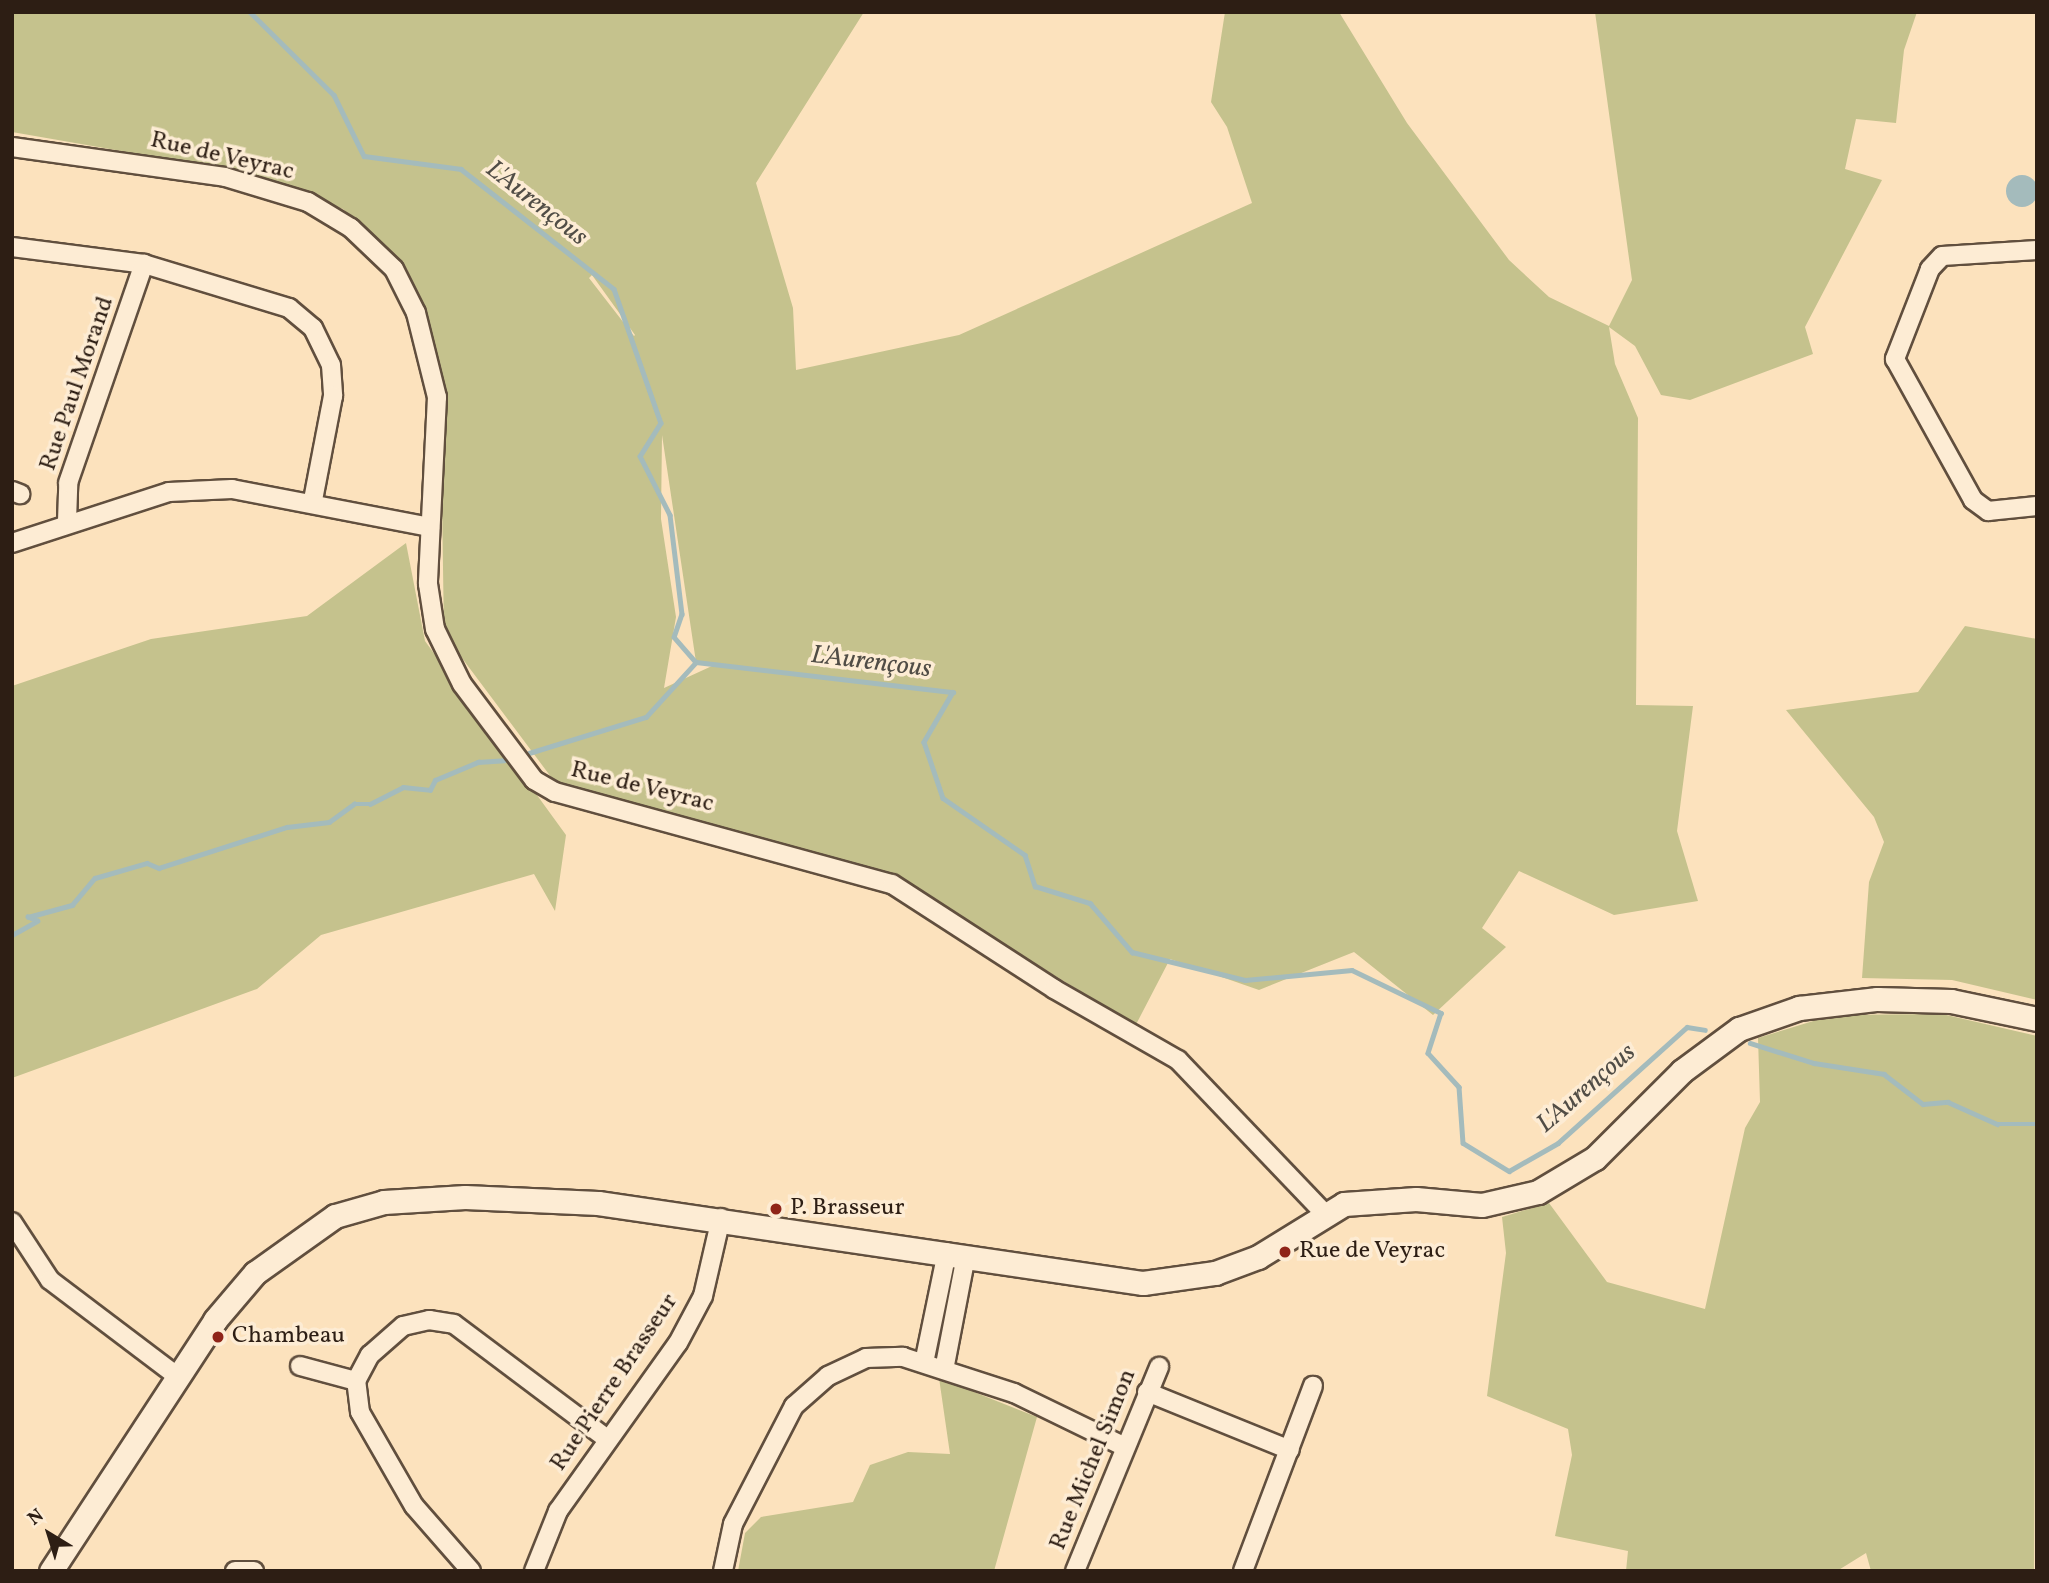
<!DOCTYPE html>
<meta charset="utf-8">
<style>
body{margin:0}
#map{position:relative;width:2049px;height:1583px;overflow:hidden;background:#fce2bd;font-family:Vollkorn,serif}
div>[style]{position:absolute}
.green>*{inset:0;background:#c5c28d}
.water>*{inset:0;background:#a4bbbc}
.round{border-radius:50%}
.stream>*{height:4.5px;margin:-2.25px;padding:0 2.25px;transform-origin:2.25px;border-radius:2.25px;background:#a4bbbc}
.roads{filter:drop-shadow(2px 0 #614f3e) drop-shadow(-2px 0 #614f3e) drop-shadow(0 2px #614f3e) drop-shadow(0 -2px #614f3e)}
.street>*{height:18px;margin:-9px;padding:0 9px;transform-origin:9px;border-radius:9px;background:#fdecd4}
.secondary>*{height:23px;margin:-11.5px;padding:0 11.5px;transform-origin:11.5px;border-radius:11.5px;background:#fdecd4}
.dots>*{width:19px;height:19px;translate:-50% -50%;box-sizing:border-box;border:4px solid #fdecd4;border-radius:50%}
span{translate:-50% -50%;white-space:nowrap;text-align:center;line-height:1.15;-webkit-text-stroke:7px #fdecd4;paint-order:stroke}
.street-label{font-size:24px;color:#2d1e14}
.poi-label{font-size:24px;color:#2d1e14}
.left{translate:0 -50%;text-align:left}
.water-label{font-size:26px;color:#514d46;font-style:italic}
.frame{position:absolute;inset:0;border:14px solid #2d1e14;pointer-events:none}
.north{position:absolute;left:14px;top:1499px;width:70px;height:70px;-webkit-text-stroke:5px #fdecd4;paint-order:stroke;rotate:322deg;font-size:19px;font-weight:700;line-height:28px;text-align:center;color:#2d1e14}
.north::after{content:'';display:block;margin:auto;width:24px;height:32px;background:#2d1e14;clip-path:polygon(50% 0,100% 100%,50% 72%,0 100%)}
</style>
<div id="map">
<div class="green">
<i style="clip-path:polygon(evenodd,12px 12px,864px 12px,756px 183px,793px 308px,796px 370px,959px 335px,1252px 203px,1227px 127px,1211px 102px,1225px 12px,1339px 12px,1407px 123px,1509px 260px,1549px 297px,1609px 326px,1632px 280px,1595px 12px,1917px 12px,1904px 50px,1896px 123px,1856px 119px,1845px 169px,1882px 180px,1805px 327px,1813px 354px,1690px 400px,1661px 395px,1635px 346px,1609px 327px,1615px 364px,1638px 418px,1636px 705px,1693px 706px,1677px 831px,1698px 901px,1614px 915px,1519px 871px,1482px 928px,1506px 947px,1433px 1015px,1354px 952px,1259px 990px,1170px 959px,1129px 1038px,1080px 991px,883px 871px,557px 785px,444px 634px,440px 368px,407px 269px,343px 209px,236px 171px,12px 132px,12px 12px,592px 275px,635px 335px,634px 336px,589px 278px,592px 275px,12px 12px,662px 435px,696px 662px,712px 666px,664px 688px,676px 617px,661px 519px,662px 435px)"></i>
<i style="clip-path:polygon(406px 543px,425px 641px,566px 835px,555px 911px,534px 874px,321px 935px,257px 989px,12px 1078px,12px 686px,151px 639px,307px 616px)"></i>
<i style="clip-path:polygon(1965px 626px,2037px 639px,2037px 1000px,1952px 980px,1862px 978px,1869px 882px,1884px 842px,1874px 817px,1786px 710px,1918px 692px)"></i>
<i style="clip-path:polygon(1942px 1014px,2037px 1036px,2034px 1571px,1871px 1571px,1866px 1553px,1837px 1571px,1626px 1571px,1628px 1551px,1555px 1536px,1572px 1455px,1568px 1429px,1487px 1396px,1506px 1253px,1502px 1217px,1549px 1203px,1607px 1282px,1705px 1309px,1745px 1128px,1760px 1102px,1758px 1038px,1833px 1015px)"></i>
<i style="clip-path:polygon(939px 1378px,1037px 1417px,994px 1571px,738px 1571px,745px 1533px,761px 1517px,853px 1502px,870px 1465px,908px 1452px,950px 1454px)"></i>
</div>
<div class="water">
<i class="round" style="left:2006px;top:175px;width:32px;height:32px"></i>
</div>
<div class="stream">
<i style="left:250px;top:12px;width:118px;rotate:44.7deg"></i>
<i style="left:334px;top:95px;width:68px;rotate:63.8deg"></i>
<i style="left:364px;top:156px;width:98px;rotate:7.6deg"></i>
<i style="left:461px;top:169px;width:194px;rotate:38.1deg"></i>
<i style="left:614px;top:289px;width:142px;rotate:70.7deg"></i>
<i style="left:661px;top:423px;width:39px;rotate:122deg"></i>
<i style="left:640px;top:456px;width:66px;rotate:63deg"></i>
<i style="left:670px;top:515px;width:100px;rotate:83.1deg"></i>
<i style="left:682px;top:614px;width:24px;rotate:109deg"></i>
<i style="left:674px;top:637px;width:33px;rotate:49deg"></i>
<i style="left:696px;top:662px;width:259px;rotate:6.7deg"></i>
<i style="left:953px;top:692px;width:58px;rotate:120.1deg"></i>
<i style="left:924px;top:742px;width:59px;rotate:71.3deg"></i>
<i style="left:943px;top:798px;width:100px;rotate:34.8deg"></i>
<i style="left:1025px;top:855px;width:33px;rotate:72deg"></i>
<i style="left:1035px;top:886px;width:58px;rotate:17.2deg"></i>
<i style="left:1090px;top:903px;width:65px;rotate:49.4deg"></i>
<i style="left:1132px;top:952px;width:116px;rotate:13.9deg"></i>
<i style="left:1245px;top:980px;width:107px;rotate:-5.3deg"></i>
<i style="left:1352px;top:970px;width:99px;rotate:25.8deg"></i>
<i style="left:1441px;top:1013px;width:42px;rotate:108deg"></i>
<i style="left:1428px;top:1053px;width:46px;rotate:47.6deg"></i>
<i style="left:1459px;top:1087px;width:56px;rotate:85.9deg"></i>
<i style="left:1463px;top:1143px;width:54px;rotate:31.3deg"></i>
<i style="left:1509px;top:1171px;width:56px;rotate:-29.7deg"></i>
<i style="left:1558px;top:1143px;width:173px;rotate:-42deg"></i>
<i style="left:1687px;top:1027px;width:18px;rotate:9deg"></i>
<i style="left:529px;top:753px;width:122px;rotate:-17.1deg"></i>
<i style="left:646px;top:717px;width:74px;rotate:-47.7deg"></i>
<i style="left:12px;top:935px;width:29px;rotate:-29deg"></i>
<i style="left:37px;top:921px;width:10px;rotate:-156deg"></i>
<i style="left:28px;top:917px;width:46px;rotate:-15.3deg"></i>
<i style="left:72px;top:905px;width:35px;rotate:-50deg"></i>
<i style="left:95px;top:878px;width:54px;rotate:-16.1deg"></i>
<i style="left:147px;top:863px;width:13px;rotate:23deg"></i>
<i style="left:159px;top:868px;width:134px;rotate:-17.8deg"></i>
<i style="left:287px;top:827px;width:42px;rotate:-6.8deg"></i>
<i style="left:329px;top:822px;width:31px;rotate:-36deg"></i>
<i style="left:354px;top:804px;width:16px"></i>
<i style="left:370px;top:804px;width:37px;rotate:-27deg"></i>
<i style="left:403px;top:787px;width:27px;rotate:6deg"></i>
<i style="left:430px;top:790px;width:11px;rotate:-63deg"></i>
<i style="left:435px;top:780px;width:47px;rotate:-22.7deg"></i>
<i style="left:478px;top:762px;width:26px;rotate:-4deg"></i>
<i style="left:1750px;top:1043px;width:67px;rotate:17.4deg"></i>
<i style="left:1814px;top:1063px;width:71px;rotate:8.9deg"></i>
<i style="left:1884px;top:1074px;width:49px;rotate:37.6deg"></i>
<i style="left:1923px;top:1104px;width:25px;rotate:-5deg"></i>
<i style="left:1948px;top:1102px;width:54px;rotate:24.2deg"></i>
<i style="left:1997px;top:1124px;width:40px"></i>
</div>
<div class="roads">
<div class="street">
<i style="left:12px;top:147px;width:215px;rotate:8deg"></i>
<i style="left:225px;top:177px;width:87px;rotate:16.8deg"></i>
<i style="left:308px;top:202px;width:50px;rotate:31.2deg"></i>
<i style="left:351px;top:228px;width:59px;rotate:43.6deg"></i>
<i style="left:394px;top:269px;width:49px;rotate:63.4deg"></i>
<i style="left:416px;top:313px;width:87px;rotate:76deg"></i>
<i style="left:437px;top:397px;width:187px;rotate:92.8deg"></i>
<i style="left:428px;top:584px;width:46px;rotate:81.2deg"></i>
<i style="left:435px;top:629px;width:61px;rotate:63.9deg"></i>
<i style="left:462px;top:684px;width:120px;rotate:53.1deg"></i>
<i style="left:534px;top:780px;width:24px;rotate:30deg"></i>
<i style="left:555px;top:792px;width:349px;rotate:15.3deg"></i>
<i style="left:892px;top:884px;width:193px;rotate:32.9deg"></i>
<i style="left:1054px;top:989px;width:143px;rotate:29.8deg"></i>
<i style="left:1178px;top:1060px;width:214px;rotate:46.3deg"></i>
<i style="left:12px;top:247px;width:133px;rotate:7.3deg"></i>
<i style="left:144px;top:264px;width:152px;rotate:16.9deg"></i>
<i style="left:289px;top:308px;width:31px;rotate:40deg"></i>
<i style="left:313px;top:328px;width:41px;rotate:64.1deg"></i>
<i style="left:331px;top:365px;width:31px;rotate:86deg"></i>
<i style="left:333px;top:396px;width:106px;rotate:100.9deg"></i>
<i style="left:2037px;top:250px;width:95px;rotate:176.4deg"></i>
<i style="left:1942px;top:256px;width:18px;rotate:133deg"></i>
<i style="left:1930px;top:269px;width:97px;rotate:111.3deg"></i>
<i style="left:1895px;top:359px;width:161px;rotate:61deg"></i>
<i style="left:1973px;top:500px;width:19px;rotate:36deg"></i>
<i style="left:1988px;top:511px;width:49px;rotate:-5.8deg"></i>
<i style="left:12px;top:491px;width:9px;rotate:21deg"></i>
<i style="left:67px;top:521px;width:38px;rotate:-88deg"></i>
<i style="left:68px;top:483px;width:232px;rotate:-70.9deg"></i>
<i style="left:12px;top:543px;width:165px;rotate:-18deg"></i>
<i style="left:169px;top:492px;width:63px;rotate:-2.7deg"></i>
<i style="left:232px;top:489px;width:202px;rotate:10.9deg"></i>
<i style="left:12px;top:1222px;width:69px;rotate:56.8deg"></i>
<i style="left:50px;top:1280px;width:159px;rotate:37.1deg"></i>
<i style="left:924px;top:1363px;width:113px;rotate:-78.3deg"></i>
<i style="left:300px;top:1366px;width:58px;rotate:15deg"></i>
<i style="left:944px;top:1370px;width:116px;rotate:-79.1deg"></i>
<i style="left:1147px;top:1392px;width:154px;rotate:22.1deg"></i>
<i style="left:235px;top:1571px;width:19px"></i>
<i style="left:471px;top:1571px;width:86px;rotate:-131.2deg"></i>
<i style="left:414px;top:1506px;width:108px;rotate:-119.9deg"></i>
<i style="left:360px;top:1412px;width:31px;rotate:-97deg"></i>
<i style="left:356px;top:1381px;width:30px;rotate:-62deg"></i>
<i style="left:370px;top:1355px;width:44px;rotate:-41.3deg"></i>
<i style="left:403px;top:1326px;width:27px;rotate:-13deg"></i>
<i style="left:429px;top:1320px;width:25px;rotate:9deg"></i>
<i style="left:454px;top:1324px;width:190px;rotate:36.9deg"></i>
<i style="left:534px;top:1571px;width:65px;rotate:-68.2deg"></i>
<i style="left:558px;top:1511px;width:206px;rotate:-54.5deg"></i>
<i style="left:678px;top:1343px;width:53px;rotate:-62deg"></i>
<i style="left:703px;top:1296px;width:80px;rotate:-77deg"></i>
<i style="left:723px;top:1571px;width:48px;rotate:-78deg"></i>
<i style="left:733px;top:1524px;width:133px;rotate:-62.7deg"></i>
<i style="left:794px;top:1406px;width:45px;rotate:-41.4deg"></i>
<i style="left:828px;top:1376px;width:42px;rotate:-25.3deg"></i>
<i style="left:866px;top:1358px;width:37px;rotate:-2deg"></i>
<i style="left:903px;top:1357px;width:117px;rotate:18deg"></i>
<i style="left:1014px;top:1393px;width:121px;rotate:25.9deg"></i>
<i style="left:1075px;top:1571px;width:221px;rotate:-67.6deg"></i>
<i style="left:1243px;top:1571px;width:198px;rotate:-69.3deg"></i>
</div>
<div class="secondary">
<i style="left:51px;top:1571px;width:300px;rotate:-56.8deg"></i>
<i style="left:215px;top:1320px;width:62px;rotate:-49.6deg"></i>
<i style="left:255px;top:1273px;width:98px;rotate:-35.5deg"></i>
<i style="left:335px;top:1216px;width:51px;rotate:-15.9deg"></i>
<i style="left:384px;top:1202px;width:81px;rotate:-3.5deg"></i>
<i style="left:465px;top:1197px;width:133px;rotate:2.6deg"></i>
<i style="left:598px;top:1203px;width:551px;rotate:8.35deg"></i>
<i style="left:1143px;top:1283px;width:73px;rotate:-7.9deg"></i>
<i style="left:1215px;top:1273px;width:46px;rotate:-20.4deg"></i>
<i style="left:1258px;top:1257px;width:101px;rotate:-31.6deg"></i>
<i style="left:1344px;top:1204px;width:72px;rotate:-4deg"></i>
<i style="left:1416px;top:1199px;width:66px;rotate:5.2deg"></i>
<i style="left:1482px;top:1205px;width:57px;rotate:-13.1deg"></i>
<i style="left:1538px;top:1192px;width:66px;rotate:-30.8deg"></i>
<i style="left:1595px;top:1158px;width:123px;rotate:-45deg"></i>
<i style="left:1682px;top:1071px;width:71px;rotate:-36.4deg"></i>
<i style="left:1739px;top:1029px;width:64px;rotate:-19.3deg"></i>
<i style="left:1799px;top:1008px;width:79px;rotate:-6.6deg"></i>
<i style="left:1877px;top:999px;width:74px;rotate:1.5deg"></i>
<i style="left:1951px;top:1001px;width:88px;rotate:11.8deg"></i>
</div>
</div>
<div class="dots">
<i style="left:776px;top:1209px;background:#8f2418"></i>
<i style="left:1285px;top:1252px;background:#8f2418"></i>
<i style="left:218px;top:1337px;background:#8f2418"></i>
</div>
<div class="street-label">
<span style="left:222px;top:157px;rotate:13deg">Rue de Veyrac</span>
<span style="left:78px;top:384px;rotate:-71deg">Rue Paul Morand</span>
<span style="left:642px;top:788px;rotate:14deg">Rue de Veyrac</span>
<span style="left:615px;top:1383px;rotate:-56deg">Rue Pierre Brasseur</span>
<span style="left:1094px;top:1460px;rotate:-68deg">Rue Michel Simon</span>
</div>
<div class="poi-label">
<span class="left" style="left:790px;top:1209px">P. Brasseur</span>
<span class="left" style="left:1299px;top:1252px">Rue de Veyrac</span>
<span class="left" style="left:232px;top:1337px">Chambeau</span>
</div>
<div class="water-label">
<span style="left:536px;top:204px;rotate:38deg">L'Aurençous</span>
<span style="left:871px;top:663px;rotate:7deg">L'Aurençous</span>
<span style="left:1587px;top:1089px;rotate:-41deg">L'Aurençous</span>
</div>
<div class="frame"></div>
<div class="north">N</div>
</div>
